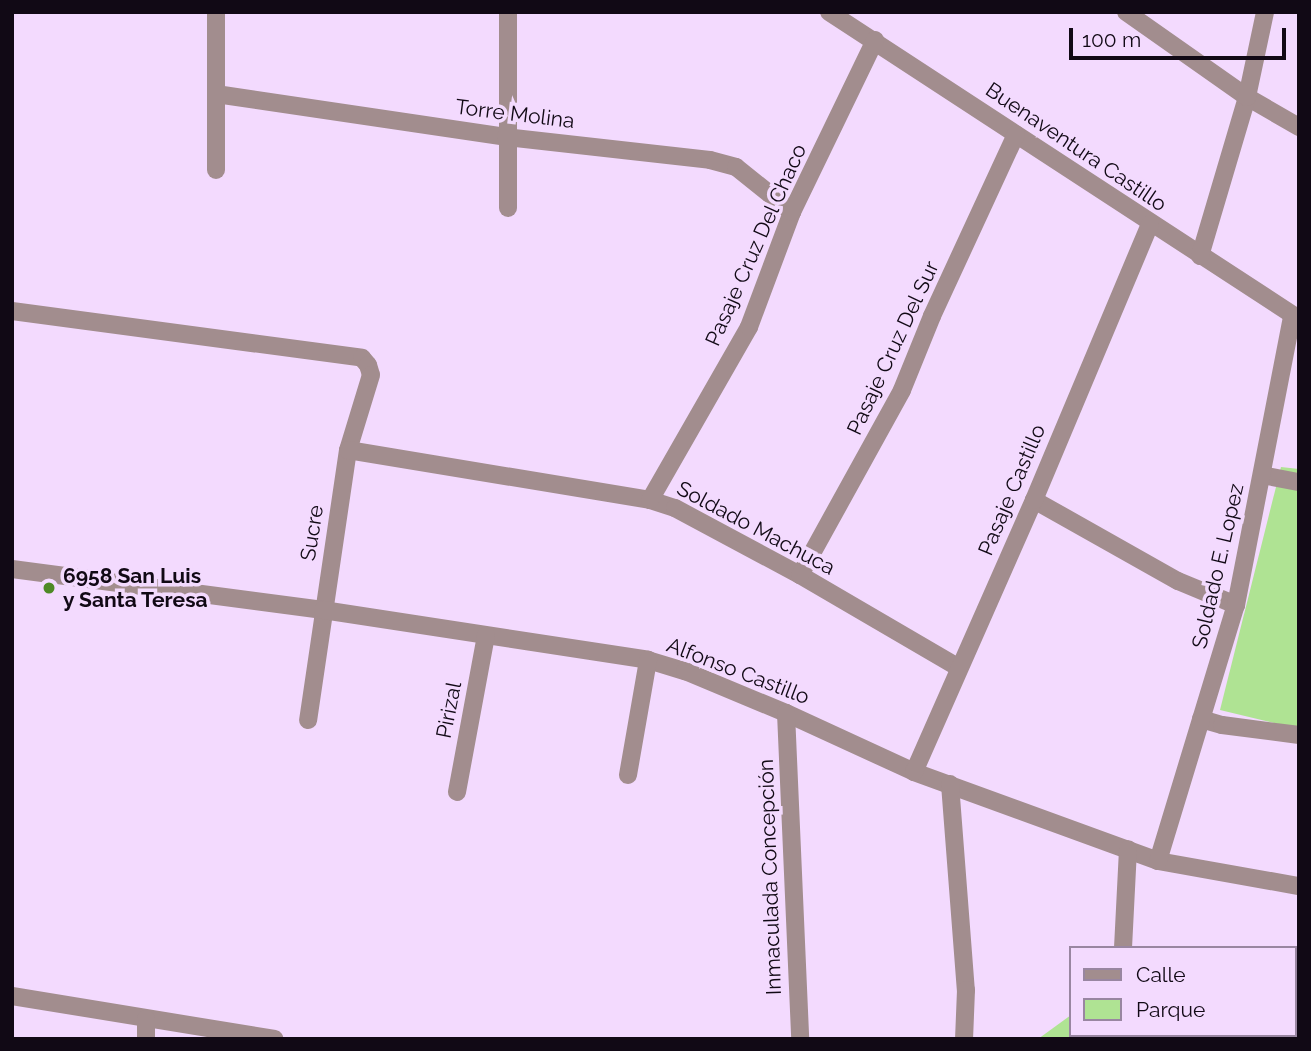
<!DOCTYPE html>
<meta charset="utf-8">
<style>
body{margin:0}
#map{position:relative;width:1311px;height:1051px;overflow:hidden;background:#f3dafe;font-family:Raleway,sans-serif}
div>[style]{position:absolute}
.green>*{inset:0;background:#afe393}
.minor>*{height:18px;margin:-9px;padding:0 9px;transform-origin:9px;border-radius:9px;background:#a28d8e}
.dots>*{width:19px;height:19px;translate:-50% -50%;box-sizing:border-box;border:4px solid #f3dafe;border-radius:50%}
span{translate:-50% -50%;white-space:nowrap;text-align:center;line-height:1.15;-webkit-text-stroke:7px #f3dafe;paint-order:stroke}
.street-label{font-size:21px;color:#110915}
.poi-label{font-size:21px;color:#110915;font-weight:700}
.left{translate:0 -50%;text-align:left}
.frame{position:absolute;inset:0;border:14px solid #110915;pointer-events:none}
.legend{position:absolute;left:1069px;top:946px;width:228px;height:91px;box-sizing:border-box;background:#f3dafe;border:2px solid #9986a1;margin:0;padding:9px 12px;list-style:none;font-size:21px;color:#110915}
.legend li{display:flex;align-items:center;gap:14px;height:35px}
.legend b{width:35px;border:2px solid #9986a1}
.scale{position:absolute;left:1069px;top:28px;width:217px;height:32px;box-sizing:border-box;border:4px solid #110915;border-top:0;padding-left:9px;font-size:21px;line-height:24px;white-space:nowrap;color:#110915;-webkit-text-stroke:5px #f3dafe;paint-order:stroke}
</style>
<div id="map">
<div class="green">
<i style="clip-path:polygon(1281px 467px,1299px 469px,1299px 729px,1220px 710px)"></i>
<i style="clip-path:polygon(1071px 1015px,1071px 1035px,1111px 1035px,1113px 1039px,1038px 1039px)"></i>
</div>
<div class="minor">
<i style="left:829px;top:12px;width:561px;rotate:33.15deg"></i>
<i style="left:1126px;top:12px;width:148px;rotate:35.1deg"></i>
<i style="left:1247px;top:97px;width:60px;rotate:30deg"></i>
<i style="left:216px;top:94px;width:293px;rotate:8.4deg"></i>
<i style="left:506px;top:137px;width:205px;rotate:6.4deg"></i>
<i style="left:710px;top:160px;width:27px;rotate:15deg"></i>
<i style="left:736px;top:167px;width:72px;rotate:38.8deg"></i>
<i style="left:216px;top:170px;width:158px;rotate:-90deg"></i>
<i style="left:508px;top:208px;width:196px;rotate:-90deg"></i>
<i style="left:1200px;top:256px;width:166px;rotate:-73.5deg"></i>
<i style="left:1247px;top:97px;width:87px;rotate:-78deg"></i>
<i style="left:12px;top:311px;width:353px;rotate:7.6deg"></i>
<i style="left:362px;top:358px;width:9px;rotate:49deg"></i>
<i style="left:368px;top:365px;width:10px;rotate:73deg"></i>
<i style="left:371px;top:375px;width:78px;rotate:107deg"></i>
<i style="left:348px;top:450px;width:273px;rotate:98.4deg"></i>
<i style="left:348px;top:450px;width:306px;rotate:9.4deg"></i>
<i style="left:650px;top:500px;width:26px;rotate:18deg"></i>
<i style="left:675px;top:508px;width:142px;rotate:28.2deg"></i>
<i style="left:800px;top:575px;width:184px;rotate:30.3deg"></i>
<i style="left:1262px;top:475px;width:38px;rotate:11deg"></i>
<i style="left:650px;top:500px;width:199px;rotate:-60.2deg"></i>
<i style="left:749px;top:327px;width:123px;rotate:-69.5deg"></i>
<i style="left:792px;top:212px;width:191px;rotate:-64.2deg"></i>
<i style="left:1034px;top:500px;width:165px;rotate:29.4deg"></i>
<i style="left:1178px;top:581px;width:63px;rotate:22.5deg"></i>
<i style="left:12px;top:569px;width:314px;rotate:7.5deg"></i>
<i style="left:323px;top:610px;width:329px;rotate:8.7deg"></i>
<i style="left:648px;top:660px;width:39px;rotate:17deg"></i>
<i style="left:685px;top:671px;width:109px;rotate:22.6deg"></i>
<i style="left:786px;top:713px;width:141px;rotate:24.7deg"></i>
<i style="left:914px;top:772px;width:260px;rotate:20deg"></i>
<i style="left:1158px;top:861px;width:143px;rotate:10.1deg"></i>
<i style="left:800px;top:575px;width:211px;rotate:-61.1deg"></i>
<i style="left:902px;top:390px;width:80px;rotate:-67.9deg"></i>
<i style="left:932px;top:316px;width:200px;rotate:-65.2deg"></i>
<i style="left:786px;top:713px;width:326px;rotate:87.5deg"></i>
<i style="left:1201px;top:719px;width:22px;rotate:16deg"></i>
<i style="left:1222px;top:725px;width:78px;rotate:7.4deg"></i>
<i style="left:914px;top:772px;width:297px;rotate:-66.2deg"></i>
<i style="left:1034px;top:500px;width:299px;rotate:-67.2deg"></i>
<i style="left:628px;top:775px;width:117px;rotate:-80.1deg"></i>
<i style="left:950px;top:784px;width:207px;rotate:85.6deg"></i>
<i style="left:966px;top:990px;width:49px;rotate:92.3deg"></i>
<i style="left:457px;top:792px;width:159px;rotate:-79.5deg"></i>
<i style="left:1158px;top:861px;width:268px;rotate:-73.1deg"></i>
<i style="left:1236px;top:605px;width:294px;rotate:-79deg"></i>
<i style="left:1123px;top:948px;width:99px;rotate:-87.1deg"></i>
<i style="left:12px;top:996px;width:266px;rotate:9.3deg"></i>
<i style="left:146px;top:1039px;width:20px;rotate:-90deg"></i>
</div>
<div class="dots">
<i style="left:49px;top:588px;background:#4e8926"></i>
</div>
<div class="street-label">
<span style="left:515px;top:114px;rotate:7deg">Torre Molina</span>
<span style="left:1076px;top:147px;rotate:34deg">Buenaventura Castillo</span>
<span style="left:756px;top:245px;rotate:-66deg">Pasaje Cruz Del Chaco</span>
<span style="left:893px;top:348px;rotate:-65deg">Pasaje Cruz Del Sur</span>
<span style="left:1012px;top:490px;rotate:-67deg">Pasaje Castillo</span>
<span style="left:756px;top:528px;rotate:28deg">Soldado Machuca</span>
<span style="left:312px;top:533px;rotate:-81deg">Sucre</span>
<span style="left:1218px;top:566px;rotate:-77deg">Soldado E. Lopez</span>
<span style="left:738px;top:671px;rotate:21deg">Alfonso Castillo</span>
<span style="left:449px;top:710px;rotate:-79deg">Pirizal</span>
<span style="left:770px;top:877px;rotate:-92deg">Inmaculada Concepción</span>
</div>
<div class="poi-label">
<span class="left" style="left:63px;top:588px">6958 San Luis<br>y Santa Teresa</span>
</div>
<div class="frame"></div>
<ul class="legend">
<li><b style="height:9px;background:#a28d8e"></b>Calle</li>
<li><b style="height:19px;background:#afe393"></b>Parque</li>
</ul>
<div class="scale">100 m</div>
</div>
